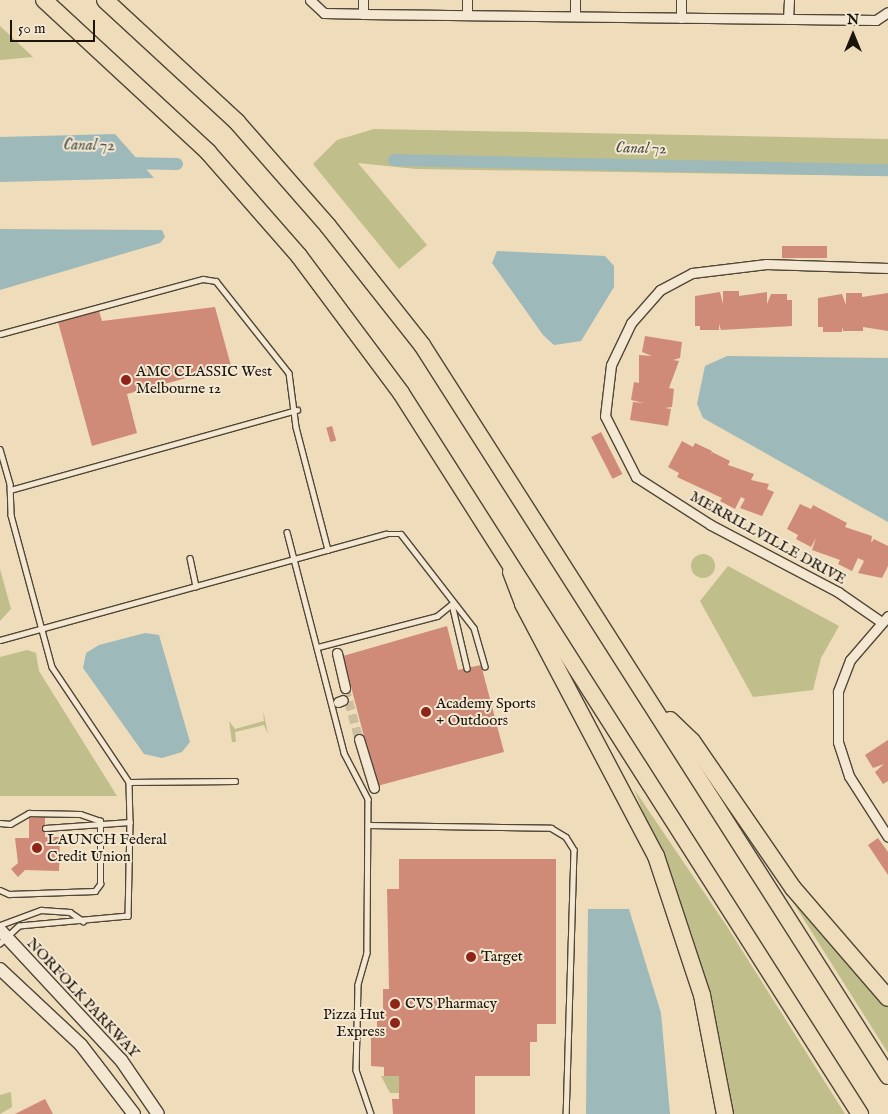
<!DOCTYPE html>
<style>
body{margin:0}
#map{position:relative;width:888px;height:1114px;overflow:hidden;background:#eedcba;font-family:"IM FELL English",serif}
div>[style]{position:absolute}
.green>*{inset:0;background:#c0be8a}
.round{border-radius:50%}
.water>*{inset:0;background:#9eb9b9}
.canal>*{height:12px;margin:-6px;padding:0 6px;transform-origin:6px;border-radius:6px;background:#9eb9b9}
.building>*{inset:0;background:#cf8a78;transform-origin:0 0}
.street-tunnel>*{height:9px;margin-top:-4.5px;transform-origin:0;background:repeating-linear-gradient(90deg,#cebea0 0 9px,transparent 0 13.5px)}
.roads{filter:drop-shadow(1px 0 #504738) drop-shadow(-1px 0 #504738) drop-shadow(0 1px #504738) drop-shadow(0 -1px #504738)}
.lane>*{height:4.5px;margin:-2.25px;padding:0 2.25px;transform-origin:2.25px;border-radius:2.25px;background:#f4e8d2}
.street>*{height:9px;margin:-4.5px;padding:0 4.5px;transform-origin:4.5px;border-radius:4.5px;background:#f4e8d2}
.secondary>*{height:12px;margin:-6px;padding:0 6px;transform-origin:6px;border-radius:6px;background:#f4e8d2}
.highway>*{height:16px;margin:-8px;padding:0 8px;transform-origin:8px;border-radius:8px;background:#eedcba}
.dots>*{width:14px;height:14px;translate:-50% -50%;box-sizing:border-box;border:2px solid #f4e8d2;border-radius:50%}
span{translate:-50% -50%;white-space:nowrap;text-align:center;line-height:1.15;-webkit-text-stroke:4px #f4e8d2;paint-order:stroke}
.poi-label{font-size:15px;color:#1c150c}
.left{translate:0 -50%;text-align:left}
.right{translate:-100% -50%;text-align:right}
.street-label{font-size:15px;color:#1c150c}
.water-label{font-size:16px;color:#4a4e49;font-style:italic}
.north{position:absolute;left:828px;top:10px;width:50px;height:50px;-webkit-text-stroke:4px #f4e8d2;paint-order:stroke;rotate:0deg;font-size:14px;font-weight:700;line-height:20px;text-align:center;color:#1c150c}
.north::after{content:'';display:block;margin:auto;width:18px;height:22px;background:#1c150c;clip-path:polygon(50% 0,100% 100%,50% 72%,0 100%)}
.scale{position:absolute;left:10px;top:20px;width:85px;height:22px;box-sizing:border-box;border:2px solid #1c150c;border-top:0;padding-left:6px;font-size:15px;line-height:18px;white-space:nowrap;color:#1c150c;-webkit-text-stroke:4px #f4e8d2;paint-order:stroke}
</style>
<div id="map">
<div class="green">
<i style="clip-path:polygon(0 26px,33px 57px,0 60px)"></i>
<i style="clip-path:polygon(374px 129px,888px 139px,888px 176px,416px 169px,358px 163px,427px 245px,399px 269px,313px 164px,337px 140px)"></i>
<i class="round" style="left:691px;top:554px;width:24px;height:24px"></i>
<i style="clip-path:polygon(728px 566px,839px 626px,821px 658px,813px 690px,753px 697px,700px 601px)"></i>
<i style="clip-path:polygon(0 569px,11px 609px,0 621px)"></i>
<i style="clip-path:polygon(27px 650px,36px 653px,39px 671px,117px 796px,0 796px,0 657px)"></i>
<i style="clip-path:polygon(263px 710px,268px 734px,264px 725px,235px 732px,236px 742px,232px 742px,229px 721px,235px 729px,264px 721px)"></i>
<i style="clip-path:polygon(634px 789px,726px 925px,845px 1114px,730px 1114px,692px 935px)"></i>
<i style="clip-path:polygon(788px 894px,888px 1005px,888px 1053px,828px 958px)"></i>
<i style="clip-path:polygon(381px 1076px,399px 1076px,399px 1093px,390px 1093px)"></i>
<i style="clip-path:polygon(11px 1092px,12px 1107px,0 1114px,0 1095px)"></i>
</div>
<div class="water">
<i style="clip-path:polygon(115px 134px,154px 178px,0 182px,0 137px)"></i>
<i style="clip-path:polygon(0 229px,154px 230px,162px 230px,165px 237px,160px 243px,0 290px)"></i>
<i style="clip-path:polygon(497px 251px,605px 256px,614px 266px,614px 287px,581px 341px,554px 345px,543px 335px,492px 263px)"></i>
<i style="clip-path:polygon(727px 356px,888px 358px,888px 522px,703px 418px,697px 404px,705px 366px)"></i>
<i style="clip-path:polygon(145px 633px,159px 635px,190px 742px,182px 752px,162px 758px,144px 754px,83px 668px,86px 653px,99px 645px)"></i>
<i style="clip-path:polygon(588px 909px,629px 909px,661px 1013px,670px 1114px,586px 1114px)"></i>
</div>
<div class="canal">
<i style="left:394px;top:160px;width:494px;rotate:1.2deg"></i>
<i style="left:125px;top:163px;width:52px;rotate:1.1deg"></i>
</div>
<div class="building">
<i style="left:782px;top:246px;width:45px;height:12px"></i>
<i style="clip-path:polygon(723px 291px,739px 291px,739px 296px,767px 292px,767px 304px,771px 294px,787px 294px,787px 300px,792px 300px,792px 326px,721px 330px,719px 324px,719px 330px,700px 330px,700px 326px,695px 326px,695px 296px,720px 292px,723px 304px)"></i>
<i style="clip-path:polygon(846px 293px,862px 293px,862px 297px,888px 293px,888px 331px,863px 327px,863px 331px,843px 331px,842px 326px,842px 332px,823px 332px,823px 327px,818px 327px,818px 298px,842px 294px,846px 305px)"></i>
<i style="clip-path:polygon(215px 307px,231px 366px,127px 394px,137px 433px,92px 446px,58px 322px,99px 311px,102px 321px)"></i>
<i style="clip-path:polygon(645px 336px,682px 342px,680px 358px,673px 360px,679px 361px,669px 388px,674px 389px,672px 407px,665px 408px,671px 409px,668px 426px,630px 420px,633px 402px,644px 403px,631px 400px,634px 382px,639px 383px,639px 355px,652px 356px,642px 352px)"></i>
<i style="left:332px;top:426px;width:15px;height:6px;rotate:74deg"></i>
<i style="left:601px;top:432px;width:47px;height:11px;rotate:63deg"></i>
<i style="clip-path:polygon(682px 441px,693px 447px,695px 443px,712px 451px,710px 456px,712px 452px,730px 461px,728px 465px,754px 474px,751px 480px,769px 484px,767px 489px,774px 492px,762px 516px,740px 508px,745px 499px,741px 497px,735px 509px,720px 501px,722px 498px,677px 477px,679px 473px,668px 467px)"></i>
<i style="clip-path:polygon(800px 504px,811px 509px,813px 505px,847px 523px,845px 527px,872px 536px,871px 543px,874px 539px,888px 546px,888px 566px,882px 578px,858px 573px,864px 561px,858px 558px,852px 571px,838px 564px,840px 560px,812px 550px,816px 538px,811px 547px,796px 539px,798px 535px,787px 529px)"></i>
<i style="clip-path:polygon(447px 626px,458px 670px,481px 665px,504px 752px,377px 786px,343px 656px)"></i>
<i style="clip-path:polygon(888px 740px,888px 781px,883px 784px,875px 772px,884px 764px,873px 768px,865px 755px)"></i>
<i style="clip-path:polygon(29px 817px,45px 817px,45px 837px,60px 837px,59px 871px,25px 870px,18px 877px,11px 869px,18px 863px,15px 838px,29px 838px)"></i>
<i style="clip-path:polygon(878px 838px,888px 852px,888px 875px,868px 845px)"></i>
<i style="clip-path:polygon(399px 859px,556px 859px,556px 1024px,537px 1024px,537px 1042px,530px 1042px,530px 1076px,475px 1076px,475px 1114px,393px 1114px,392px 1099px,399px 1099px,399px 1076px,384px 1076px,384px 1067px,371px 1066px,371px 1036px,377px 1036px,377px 1014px,383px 1014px,383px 989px,389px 989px,387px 889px,399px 889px)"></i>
<i style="clip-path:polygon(45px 1099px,53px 1114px,15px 1114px)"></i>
</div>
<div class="street-tunnel">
<i style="left:345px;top:688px;width:53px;rotate:74.6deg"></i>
</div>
<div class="roads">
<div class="lane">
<i style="left:0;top:334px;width:210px;rotate:-15.2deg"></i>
<i style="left:203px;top:279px;width:13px;rotate:9deg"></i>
<i style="left:216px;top:281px;width:117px;rotate:51.6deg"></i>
<i style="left:289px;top:373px;width:54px;rotate:82.6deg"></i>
<i style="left:296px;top:427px;width:127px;rotate:75.4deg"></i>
<i style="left:0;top:449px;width:36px;rotate:74deg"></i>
<i style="left:10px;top:484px;width:31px;rotate:88deg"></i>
<i style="left:11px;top:515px;width:157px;rotate:74.9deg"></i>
<i style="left:52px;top:667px;width:138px;rotate:56.2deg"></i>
<i style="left:129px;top:782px;width:40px;rotate:88.6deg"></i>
<i style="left:130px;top:822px;width:94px;rotate:91.2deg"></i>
<i style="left:128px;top:916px;width:109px;rotate:174.8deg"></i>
<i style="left:19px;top:926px;width:26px;rotate:137deg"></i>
<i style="left:10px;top:490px;width:298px;rotate:-15.6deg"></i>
<i style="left:287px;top:532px;width:228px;rotate:75.5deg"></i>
<i style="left:344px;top:753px;width:52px;rotate:62.4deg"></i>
<i style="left:368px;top:799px;width:154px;rotate:90.4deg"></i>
<i style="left:367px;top:953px;width:33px;rotate:106deg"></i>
<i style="left:358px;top:985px;width:85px;rotate:91.3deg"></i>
<i style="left:356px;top:1070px;width:46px;rotate:71.2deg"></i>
<i style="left:190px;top:558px;width:29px;rotate:78deg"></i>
<i style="left:452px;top:604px;width:66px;rotate:76.8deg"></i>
<i style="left:0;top:640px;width:400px;rotate:-15.4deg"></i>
<i style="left:386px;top:534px;width:15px"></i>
<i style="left:401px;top:534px;width:119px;rotate:52.2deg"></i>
<i style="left:474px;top:628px;width:40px;rotate:74deg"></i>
<i style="left:318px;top:647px;width:123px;rotate:-14.6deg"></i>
<i style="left:437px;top:616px;width:19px;rotate:-39deg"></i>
<i style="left:129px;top:782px;width:106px;rotate:-0.5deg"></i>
<i style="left:0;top:823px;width:10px;rotate:6deg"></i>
<i style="left:10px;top:824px;width:22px;rotate:-30deg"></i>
<i style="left:29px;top:813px;width:51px;rotate:1.1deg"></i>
<i style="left:80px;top:814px;width:21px;rotate:19deg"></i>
<i style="left:369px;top:825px;width:182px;rotate:0.9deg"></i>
<i style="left:551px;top:828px;width:17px;rotate:31deg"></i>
<i style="left:566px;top:837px;width:15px;rotate:58deg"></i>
<i style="left:574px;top:850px;width:264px;rotate:91.7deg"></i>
<i style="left:45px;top:828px;width:85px;rotate:-4deg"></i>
<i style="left:0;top:890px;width:10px;rotate:24deg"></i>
<i style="left:9px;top:894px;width:86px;rotate:-2deg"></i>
<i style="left:95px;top:891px;width:9px;rotate:-54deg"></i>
<i style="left:100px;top:884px;width:63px;rotate:-90deg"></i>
<i style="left:0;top:925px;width:44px;rotate:-20.1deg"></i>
<i style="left:41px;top:910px;width:29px;rotate:4deg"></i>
<i style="left:70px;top:912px;width:16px;rotate:35deg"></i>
</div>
<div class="street">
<i style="left:310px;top:0;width:19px;rotate:43deg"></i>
<i style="left:324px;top:13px;width:39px;rotate:1deg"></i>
<i style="left:363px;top:14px;width:513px;rotate:0.67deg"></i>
<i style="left:876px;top:20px;width:14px;rotate:-34deg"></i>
<i style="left:363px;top:0;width:14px;rotate:90deg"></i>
<i style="left:467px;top:15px;width:15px;rotate:-90deg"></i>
<i style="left:575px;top:16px;width:16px;rotate:-90deg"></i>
<i style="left:681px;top:18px;width:18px;rotate:-90deg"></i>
<i style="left:788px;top:19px;width:19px;rotate:-87deg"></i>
<i style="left:888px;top:616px;width:58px;rotate:130.8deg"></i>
<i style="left:850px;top:660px;width:34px;rotate:111deg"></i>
<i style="left:838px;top:692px;width:50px;rotate:90deg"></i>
<i style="left:838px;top:742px;width:36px;rotate:72deg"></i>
<i style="left:849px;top:776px;width:72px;rotate:57.4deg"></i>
<i style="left:880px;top:621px;width:51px;rotate:-145.4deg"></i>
<i style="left:838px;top:592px;width:144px;rotate:-152.2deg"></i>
<i style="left:711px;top:525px;width:89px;rotate:-147.4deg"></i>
<i style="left:636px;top:477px;width:68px;rotate:-116.9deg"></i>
<i style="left:605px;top:416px;width:51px;rotate:-83.3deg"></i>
<i style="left:611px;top:365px;width:47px;rotate:-64.5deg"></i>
<i style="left:631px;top:323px;width:44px;rotate:-48.7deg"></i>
<i style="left:660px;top:290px;width:36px;rotate:-28deg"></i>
<i style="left:692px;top:273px;width:75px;rotate:-6.9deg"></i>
<i style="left:766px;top:264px;width:122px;rotate:1.9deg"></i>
<i style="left:337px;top:653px;width:36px;rotate:77deg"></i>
<i style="left:338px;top:702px;width:5px;rotate:-22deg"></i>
<i style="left:359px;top:739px;width:51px;rotate:73deg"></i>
</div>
<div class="secondary">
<i style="left:0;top:930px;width:178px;rotate:47.1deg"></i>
<i style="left:121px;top:1060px;width:65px;rotate:55.6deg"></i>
<i style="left:0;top:969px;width:111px;rotate:43.2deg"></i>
<i style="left:81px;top:1045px;width:87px;rotate:52.5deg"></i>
</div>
<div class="highway">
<i style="left:44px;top:0;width:224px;rotate:42.8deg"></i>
<i style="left:208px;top:152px;width:138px;rotate:48.8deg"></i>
<i style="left:299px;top:256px;width:171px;rotate:53.3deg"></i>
<i style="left:401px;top:393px;width:855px;rotate:57.52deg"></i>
<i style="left:105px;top:0;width:180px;rotate:42.7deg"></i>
<i style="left:237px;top:122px;width:138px;rotate:48.8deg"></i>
<i style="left:328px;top:226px;width:152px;rotate:51.7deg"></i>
<i style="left:422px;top:345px;width:867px;rotate:57.48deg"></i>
<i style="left:511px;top:572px;width:34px;rotate:69deg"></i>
<i style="left:523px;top:604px;width:285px;rotate:62.2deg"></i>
<i style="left:656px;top:856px;width:146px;rotate:71.7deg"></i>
<i style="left:702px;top:995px;width:121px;rotate:79.1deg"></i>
<i style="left:670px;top:720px;width:30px;rotate:44deg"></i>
<i style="left:692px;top:741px;width:178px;rotate:55.5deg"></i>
<i style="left:793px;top:888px;width:145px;rotate:49.2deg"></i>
</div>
</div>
<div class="dots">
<i style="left:126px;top:380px;background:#8f2418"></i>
<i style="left:426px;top:712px;background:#8f2418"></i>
<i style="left:37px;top:848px;background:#8f2418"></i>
<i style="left:471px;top:957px;background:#8f2418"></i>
<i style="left:395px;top:1004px;background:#8f2418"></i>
<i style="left:395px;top:1023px;background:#8f2418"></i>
</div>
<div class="poi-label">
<span class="left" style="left:136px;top:380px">AMC CLASSIC West<br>Melbourne 12</span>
<span class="left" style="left:436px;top:712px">Academy Sports<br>+ Outdoors</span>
<span class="left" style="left:47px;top:848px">LAUNCH Federal<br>Credit Union</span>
<span class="left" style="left:481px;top:957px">Target</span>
<span class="left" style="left:405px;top:1004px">CVS Pharmacy</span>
<span class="right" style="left:385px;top:1023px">Pizza Hut<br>Express</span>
</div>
<div class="street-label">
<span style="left:768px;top:538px;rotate:29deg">MERRILLVILLE DRIVE</span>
<span style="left:83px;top:998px;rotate:47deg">NORFOLK PARKWAY</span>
</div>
<div class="water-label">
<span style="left:89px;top:146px;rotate:1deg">Canal 72</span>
<span style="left:641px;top:149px;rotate:1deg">Canal 72</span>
</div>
<div class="north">N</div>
<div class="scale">50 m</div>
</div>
